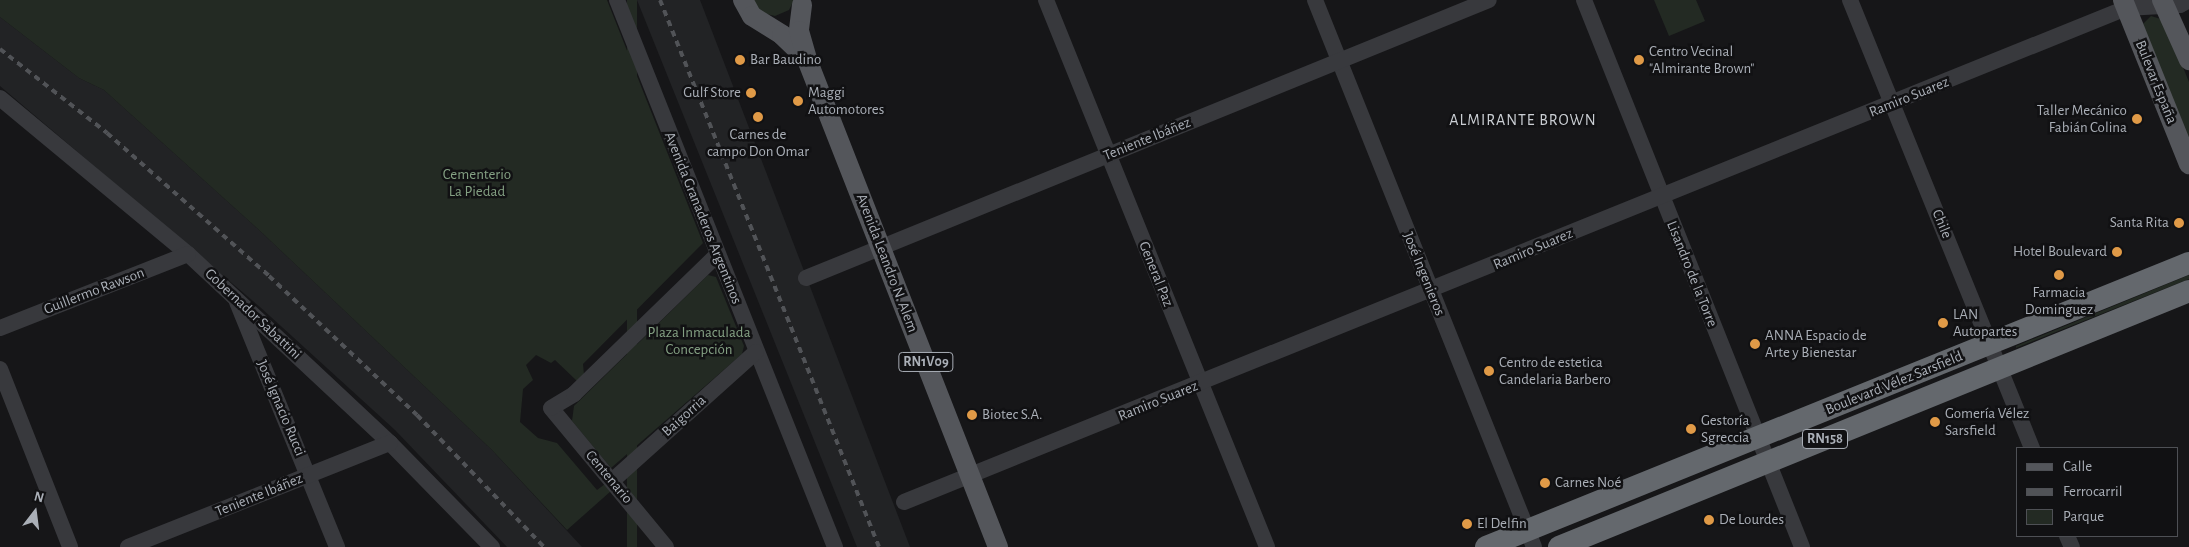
<!DOCTYPE html>
<meta charset="utf-8">
<style>
body{margin:0}
#map{position:relative;width:2189px;height:547px;overflow:hidden;background:#161618;font-family:"Alegreya Sans",sans-serif}
div>[style]{position:absolute}
.built>*{inset:0;background:#222325}
.green>*{inset:0;background:#232a23;transform-origin:0 0}
.minor>*{height:16px;margin:-8px;padding:0 8px;transform-origin:8px;border-radius:8px;background:#38393d}
.major>*{height:20px;margin:-10px;padding:0 10px;transform-origin:10px;border-radius:10px;background:#54565b}
.highway>*{height:22px;margin:-11px;padding:0 11px;transform-origin:11px;border-radius:11px;background:#64686d}
.rail>*{height:4px;margin-top:-2px;transform-origin:0;background:repeating-linear-gradient(90deg,#515357 0 6px,transparent 0 11px)}
.dots>*{width:14px;height:14px;translate:-50% -50%;box-sizing:border-box;border:2px solid #111113;border-radius:50%}
span{translate:-50% -50%;white-space:nowrap;text-align:center;line-height:1.15;-webkit-text-stroke:5px #111113;paint-order:stroke}
.shield-label span{padding:1px 4px;background:#111113;border:1px solid;border-radius:4px;-webkit-text-stroke-width:0}
.shield-label{font-size:14px;color:#aaafb7;font-weight:700}
.poi-label{font-size:15px;color:#aaafb7}
.left{translate:0 -50%;text-align:left}
.right{translate:-100% -50%;text-align:right}
.street-label{font-size:15px;color:#aaafb7}
.park-label{font-size:15px;color:#84a083}
.neighbourhood-label{font-size:16px;color:#caced3;letter-spacing:1px}
.legend{position:absolute;left:2016px;top:447px;width:162px;height:90px;box-sizing:border-box;background:#111113;border:1px solid #4e5055;margin:0;padding:6px 9px;list-style:none;font-size:15px;color:#aaafb7}
.legend li{display:flex;align-items:center;gap:10px;height:25px}
.legend b{width:25px;border:1px solid #4e5055}
.north{position:absolute;left:10px;top:487px;width:50px;height:50px;-webkit-text-stroke:4px #111113;paint-order:stroke;rotate:15deg;font-size:14px;font-weight:700;line-height:20px;text-align:center;color:#aaafb7}
.north::after{content:'';display:block;margin:auto;width:18px;height:22px;background:#aaafb7;clip-path:polygon(50% 0,100% 100%,50% 72%,0 100%)}
</style>
<div id="map">
<div class="built">
<i style="clip-path:polygon(637px 0,700px 0,910px 547px,857px 547px)"></i>
<i style="clip-path:polygon(0 17px,79px 78px,104px 90px,258px 229px,492px 450px,582px 547px,507px 547px,395px 430px,260px 307px,0 86px)"></i>
</div>
<div class="green">
<i style="clip-path:polygon(0 0,607px 0,703px 243px,583px 364px,584px 375px,577px 381px,555px 360px,551px 363px,536px 355px,526px 365px,533px 380px,523px 389px,520px 422px,538px 438px,557px 443px,597px 490px,605px 484px,611px 491px,567px 530px,492px 450px,258px 229px,104px 90px,79px 78px,0 17px)"></i>
<i style="left:627px;top:0;width:10px;height:590px"></i>
<i style="clip-path:polygon(752px 0,794px 0,789px 10px,775px 16px,762px 13px)"></i>
<i style="clip-path:polygon(1654px 0,1696px 0,1705px 21px,1669px 36px)"></i>
<i style="clip-path:polygon(2151px 16px,2164px 20px,2189px 82px,2189px 141px,2143px 24px)"></i>
<i style="clip-path:polygon(708px 275px,716px 277px,744px 346px,742px 354px,611px 468px,572px 421px,574px 406px)"></i>
<i style="clip-path:polygon(2189px 275px,2189px 279px,2016px 348px,2016px 346px)"></i>
</div>
<div class="minor">
<i style="left:617px;top:0;width:589px;rotate:68.27deg"></i>
<i style="left:1046px;top:0;width:590px;rotate:68deg"></i>
<i style="left:1315px;top:0;width:589px;rotate:68.18deg"></i>
<i style="left:1584px;top:0;width:589px;rotate:68.27deg"></i>
<i style="left:1850px;top:0;width:484px;rotate:67.9deg"></i>
<i style="left:0;top:98px;width:244px;rotate:39.7deg"></i>
<i style="left:188px;top:254px;width:277px;rotate:43.1deg"></i>
<i style="left:390px;top:443px;width:146px;rotate:45.6deg"></i>
<i style="left:806px;top:278px;width:737px;rotate:-22.15deg"></i>
<i style="left:237px;top:302px;width:265px;rotate:67.8deg"></i>
<i style="left:0;top:328px;width:202px;rotate:-21.5deg"></i>
<i style="left:0;top:369px;width:191px;rotate:68.5deg"></i>
<i style="left:612px;top:481px;width:193px;rotate:-41.9deg"></i>
<i style="left:904px;top:502px;width:1318px;rotate:-22.01deg"></i>
<i style="left:2126px;top:8px;width:54px;rotate:-3.2deg"></i>
<i style="left:2180px;top:5px;width:10px;rotate:-29deg"></i>
<i style="left:2067px;top:536px;width:12px;rotate:66deg"></i>
<i style="left:128px;top:547px;width:282px;rotate:-21.7deg"></i>
<i style="left:666px;top:547px;width:180px;rotate:-129.6deg"></i>
<i style="left:551px;top:408px;width:27px;rotate:-31deg"></i>
<i style="left:574px;top:394px;width:199px;rotate:-44.2deg"></i>
</div>
<div class="major">
<i style="left:743px;top:0;width:18px;rotate:61deg"></i>
<i style="left:752px;top:16px;width:36px;rotate:32deg"></i>
<i style="left:782px;top:35px;width:30px;rotate:44deg"></i>
<i style="left:2123px;top:0;width:177px;rotate:68.1deg"></i>
<i style="left:2162px;top:0;width:66px;rotate:65.8deg"></i>
<i style="left:802px;top:5px;width:26px;rotate:97deg"></i>
<i style="left:799px;top:31px;width:32px;rotate:74deg"></i>
<i style="left:808px;top:62px;width:521px;rotate:68.61deg"></i>
</div>
<div class="highway">
<i style="left:1486px;top:547px;width:758px;rotate:-22deg"></i>
<i style="left:1559px;top:547px;width:680px;rotate:-22.11deg"></i>
</div>
<div class="rail">
<i style="left:660px;top:0;width:589px;rotate:68.18deg"></i>
<i style="left:0;top:49px;width:136px;rotate:38.1deg"></i>
<i style="left:107px;top:133px;width:216px;rotate:41.4deg"></i>
<i style="left:269px;top:276px;width:203px;rotate:43.2deg"></i>
<i style="left:417px;top:415px;width:183px;rotate:46.1deg"></i>
</div>
<div class="dots">
<i style="left:740px;top:60px;background:#e09a47"></i>
<i style="left:1639px;top:60px;background:#e09a47"></i>
<i style="left:751px;top:93px;background:#e09a47"></i>
<i style="left:798px;top:101px;background:#e09a47"></i>
<i style="left:758px;top:117px;background:#e09a47"></i>
<i style="left:2137px;top:119px;background:#e09a47"></i>
<i style="left:2179px;top:223px;background:#e09a47"></i>
<i style="left:2117px;top:252px;background:#e09a47"></i>
<i style="left:2059px;top:275px;background:#e09a47"></i>
<i style="left:1943px;top:323px;background:#e09a47"></i>
<i style="left:1755px;top:344px;background:#e09a47"></i>
<i style="left:1489px;top:371px;background:#e09a47"></i>
<i style="left:972px;top:415px;background:#e09a47"></i>
<i style="left:1935px;top:422px;background:#e09a47"></i>
<i style="left:1691px;top:429px;background:#e09a47"></i>
<i style="left:1545px;top:483px;background:#e09a47"></i>
<i style="left:1709px;top:520px;background:#e09a47"></i>
<i style="left:1467px;top:524px;background:#e09a47"></i>
</div>
<div class="shield-label">
<span style="left:926px;top:362px">RN1V09</span>
<span style="left:1825px;top:439px">RN158</span>
</div>
<div class="poi-label">
<span class="left" style="left:1649px;top:60px">Centro Vecinal<br>"Almirante Brown"</span>
<span class="left" style="left:750px;top:60px">Bar Baudino</span>
<span class="left" style="left:808px;top:101px">Maggi<br>Automotores</span>
<span class="right" style="left:741px;top:93px">Gulf Store</span>
<span class="right" style="left:2127px;top:119px">Taller Mecánico<br>Fabián Colina</span>
<span style="left:758px;top:143px">Carnes de<br>campo Don Omar</span>
<span class="right" style="left:2169px;top:223px">Santa Rita</span>
<span class="right" style="left:2107px;top:252px">Hotel Boulevard</span>
<span style="left:2059px;top:301px">Farmacia<br>Dominguez</span>
<span class="left" style="left:1953px;top:323px">LAN<br>Autopartes</span>
<span class="left" style="left:1765px;top:344px">ANNA Espacio de<br>Arte y Bienestar</span>
<span class="left" style="left:1499px;top:371px">Centro de estetica<br>Candelaria Barbero</span>
<span class="left" style="left:1945px;top:422px">Gomería Vélez<br>Sarsfield</span>
<span class="left" style="left:982px;top:415px">Biotec S.A.</span>
<span class="left" style="left:1701px;top:429px">Gestoría<br>Sgreccia</span>
<span class="left" style="left:1555px;top:483px">Carnes Noé</span>
<span class="left" style="left:1719px;top:520px">De Lourdes</span>
<span class="left" style="left:1477px;top:524px">El Delfin</span>
</div>
<div class="street-label">
<span style="left:2156px;top:82px;rotate:68deg">Bulevar España</span>
<span style="left:1909px;top:97px;rotate:-22deg">Ramiro Suarez</span>
<span style="left:1147px;top:139px;rotate:-22deg">Teniente Ibáñez</span>
<span style="left:703px;top:218px;rotate:68deg">Avenida Granaderos Argentinos</span>
<span style="left:1942px;top:224px;rotate:68deg">Chile</span>
<span style="left:1533px;top:249px;rotate:-23deg">Ramiro Suarez</span>
<span style="left:887px;top:263px;rotate:69deg">Avenida Leandro N. Alem</span>
<span style="left:1156px;top:274px;rotate:68deg">General Paz</span>
<span style="left:1424px;top:274px;rotate:68deg">José Ingenieros</span>
<span style="left:1692px;top:274px;rotate:68deg">Lisandro de la Torre</span>
<span style="left:94px;top:291px;rotate:-21deg">Guillermo Rawson</span>
<span style="left:253px;top:314px;rotate:43deg">Gobernador Sabattini</span>
<span style="left:1894px;top:383px;rotate:-22deg">Boulevard Vélez Sarsfield</span>
<span style="left:1158px;top:401px;rotate:-22deg">Ramiro Suarez</span>
<span style="left:281px;top:408px;rotate:67deg">José Ignacio Rucci</span>
<span style="left:684px;top:416px;rotate:-42deg">Baigorria</span>
<span style="left:609px;top:477px;rotate:50deg">Centenario</span>
<span style="left:259px;top:495px;rotate:-22deg">Teniente Ibáñez</span>
</div>
<div class="park-label">
<span style="left:477px;top:183px">Cementerio<br>La Piedad</span>
<span style="left:699px;top:341px">Plaza Inmaculada<br>Concepción</span>
</div>
<div class="neighbourhood-label">
<span style="left:1523px;top:120px">ALMIRANTE BROWN</span>
</div>
<ul class="legend">
<li><b style="height:6px;background:#54565b"></b>Calle</li>
<li><b style="height:6px;background:#515357"></b>Ferrocarril</li>
<li><b style="height:14px;background:#232a23"></b>Parque</li>
</ul>
<div class="north">N</div>
</div>
